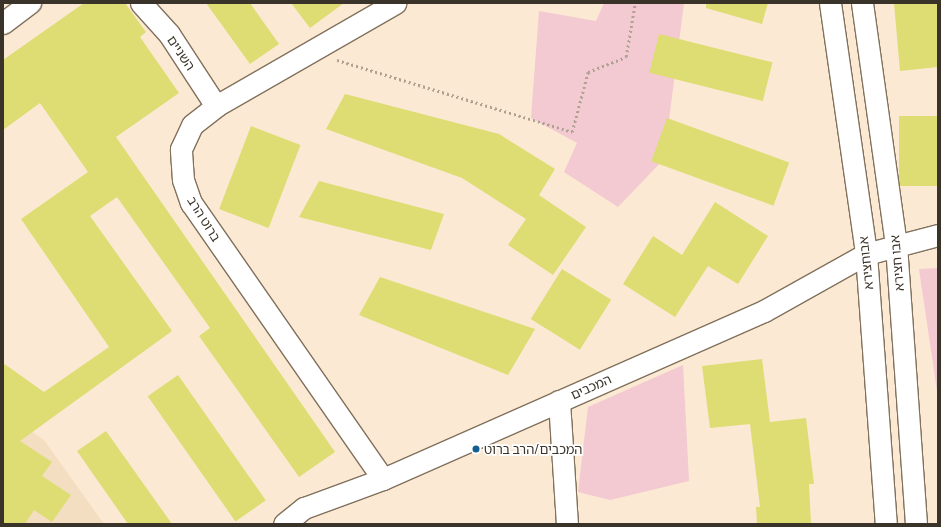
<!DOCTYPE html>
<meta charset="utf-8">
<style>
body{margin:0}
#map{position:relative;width:941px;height:527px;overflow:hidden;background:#fbe9d3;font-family:Barlow,"Noto Sans Hebrew",sans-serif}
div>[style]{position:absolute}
.built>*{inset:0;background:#f4dec2}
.green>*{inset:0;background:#f3c9d2}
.building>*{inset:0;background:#dedd73;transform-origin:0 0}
.path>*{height:2.5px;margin-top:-1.25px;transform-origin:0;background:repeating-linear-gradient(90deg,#b0a291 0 2px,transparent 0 5px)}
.roads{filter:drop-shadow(1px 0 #81715d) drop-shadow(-1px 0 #81715d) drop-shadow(0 1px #81715d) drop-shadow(0 -1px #81715d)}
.minor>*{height:21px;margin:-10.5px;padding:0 10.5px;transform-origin:10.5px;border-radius:10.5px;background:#fff}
.dots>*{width:11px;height:11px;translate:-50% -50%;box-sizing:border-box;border:2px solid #fff;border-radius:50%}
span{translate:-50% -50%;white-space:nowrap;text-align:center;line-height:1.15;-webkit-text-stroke:3.5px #fff;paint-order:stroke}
.street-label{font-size:13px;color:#3a332a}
.poi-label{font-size:13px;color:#3a332a}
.left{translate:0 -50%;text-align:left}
.frame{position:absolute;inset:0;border:4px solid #3a332a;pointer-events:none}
</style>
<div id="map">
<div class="built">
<i style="clip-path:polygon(3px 412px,44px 440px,104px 524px,3px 524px)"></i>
</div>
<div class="green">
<i style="clip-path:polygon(604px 3px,684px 3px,664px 159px,618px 207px,564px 172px,577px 143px,531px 118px,539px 11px,596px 21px)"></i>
<i style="clip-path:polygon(938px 268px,938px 398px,919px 269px)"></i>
<i style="clip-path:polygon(683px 365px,689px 481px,610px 500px,578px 492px,588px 407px)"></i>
</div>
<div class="building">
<i style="clip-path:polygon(84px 3px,125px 3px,146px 32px,140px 37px,179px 93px,116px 137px,335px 452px,299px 477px,199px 336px,210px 328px,117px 197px,90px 216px,172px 331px,20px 441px,52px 462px,42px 476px,71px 495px,52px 522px,34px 510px,25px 524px,3px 524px,3px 363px,44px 392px,109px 347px,21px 219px,88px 172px,40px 103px,3px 130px,3px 60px)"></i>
<i style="clip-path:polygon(206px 3px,250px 3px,279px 44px,250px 64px)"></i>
<i style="clip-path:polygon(291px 3px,344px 3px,310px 28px)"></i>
<i style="clip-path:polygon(706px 3px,768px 3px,762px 24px,706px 8px)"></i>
<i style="clip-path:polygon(894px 3px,938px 3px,938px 67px,900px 71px)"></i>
<i style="left:659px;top:34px;width:117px;height:40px;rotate:14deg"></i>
<i style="clip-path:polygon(345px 94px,499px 134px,555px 169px,539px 195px,586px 227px,553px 275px,508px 245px,526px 219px,462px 178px,326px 129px)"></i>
<i style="left:938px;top:116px;width:70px;height:39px;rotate:90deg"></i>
<i style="left:667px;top:118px;width:130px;height:46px;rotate:20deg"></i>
<i style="left:251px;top:126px;width:53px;height:89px;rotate:21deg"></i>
<i style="clip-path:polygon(319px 181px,444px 214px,431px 250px,299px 217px)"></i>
<i style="clip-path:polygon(715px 202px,768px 236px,738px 284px,708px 266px,675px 317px,623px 284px,653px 236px,682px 255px)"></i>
<i style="left:562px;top:269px;width:58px;height:59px;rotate:32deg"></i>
<i style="clip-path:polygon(380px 277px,535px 329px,508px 375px,359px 315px)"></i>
<i style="clip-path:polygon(762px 359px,770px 422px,806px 418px,814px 484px,809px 484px,811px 524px,757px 524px,756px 507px,760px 507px,750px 424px,710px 428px,702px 366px)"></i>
<i style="left:178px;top:375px;width:153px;height:37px;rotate:55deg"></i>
<i style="clip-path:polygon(106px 431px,172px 524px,128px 524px,77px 451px)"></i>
</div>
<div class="path">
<i style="left:337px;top:60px;width:246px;rotate:17deg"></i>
<i style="left:572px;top:132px;width:62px;rotate:-75.1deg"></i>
<i style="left:588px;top:72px;width:41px;rotate:-21.5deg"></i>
<i style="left:626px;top:57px;width:55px;rotate:-80.5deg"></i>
</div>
<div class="roads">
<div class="minor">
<i style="left:141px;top:3px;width:42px;rotate:47.9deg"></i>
<i style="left:169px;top:34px;width:86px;rotate:56.9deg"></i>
<i style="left:830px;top:3px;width:254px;rotate:81.8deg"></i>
<i style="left:866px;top:254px;width:271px;rotate:85.8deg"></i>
<i style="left:862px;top:3px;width:244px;rotate:82deg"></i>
<i style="left:896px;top:245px;width:280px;rotate:85.9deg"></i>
<i style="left:3px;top:23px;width:34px;rotate:-37deg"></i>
<i style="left:559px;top:401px;width:123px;rotate:86.3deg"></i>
<i style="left:383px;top:479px;width:336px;rotate:-124.8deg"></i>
<i style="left:191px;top:203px;width:24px;rotate:-109deg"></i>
<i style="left:183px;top:180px;width:31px;rotate:-94deg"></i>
<i style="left:181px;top:149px;width:26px;rotate:-65deg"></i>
<i style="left:192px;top:125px;width:31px;rotate:-38deg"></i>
<i style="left:216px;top:106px;width:207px;rotate:-29.9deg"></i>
<i style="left:284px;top:524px;width:26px;rotate:-39deg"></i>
<i style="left:304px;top:508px;width:84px;rotate:-20.2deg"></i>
<i style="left:383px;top:479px;width:416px;rotate:-23.8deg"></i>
<i style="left:764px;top:311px;width:117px;rotate:-29.2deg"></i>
<i style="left:866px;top:254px;width:74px;rotate:-14.8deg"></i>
</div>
</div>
<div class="dots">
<i style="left:476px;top:449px;background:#145e91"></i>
</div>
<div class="street-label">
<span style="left:181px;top:53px;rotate:56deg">השניים</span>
<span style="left:204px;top:219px;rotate:58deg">ברוט הרב</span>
<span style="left:866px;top:263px;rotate:-96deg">אבוחצירא</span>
<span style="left:897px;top:263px;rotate:-95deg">אבו חצירא</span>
<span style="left:591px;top:387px;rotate:-24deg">המכבים</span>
</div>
<div class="poi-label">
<span class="left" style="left:484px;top:449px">המכבים/הרב ברוט</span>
</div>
<div class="frame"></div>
</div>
